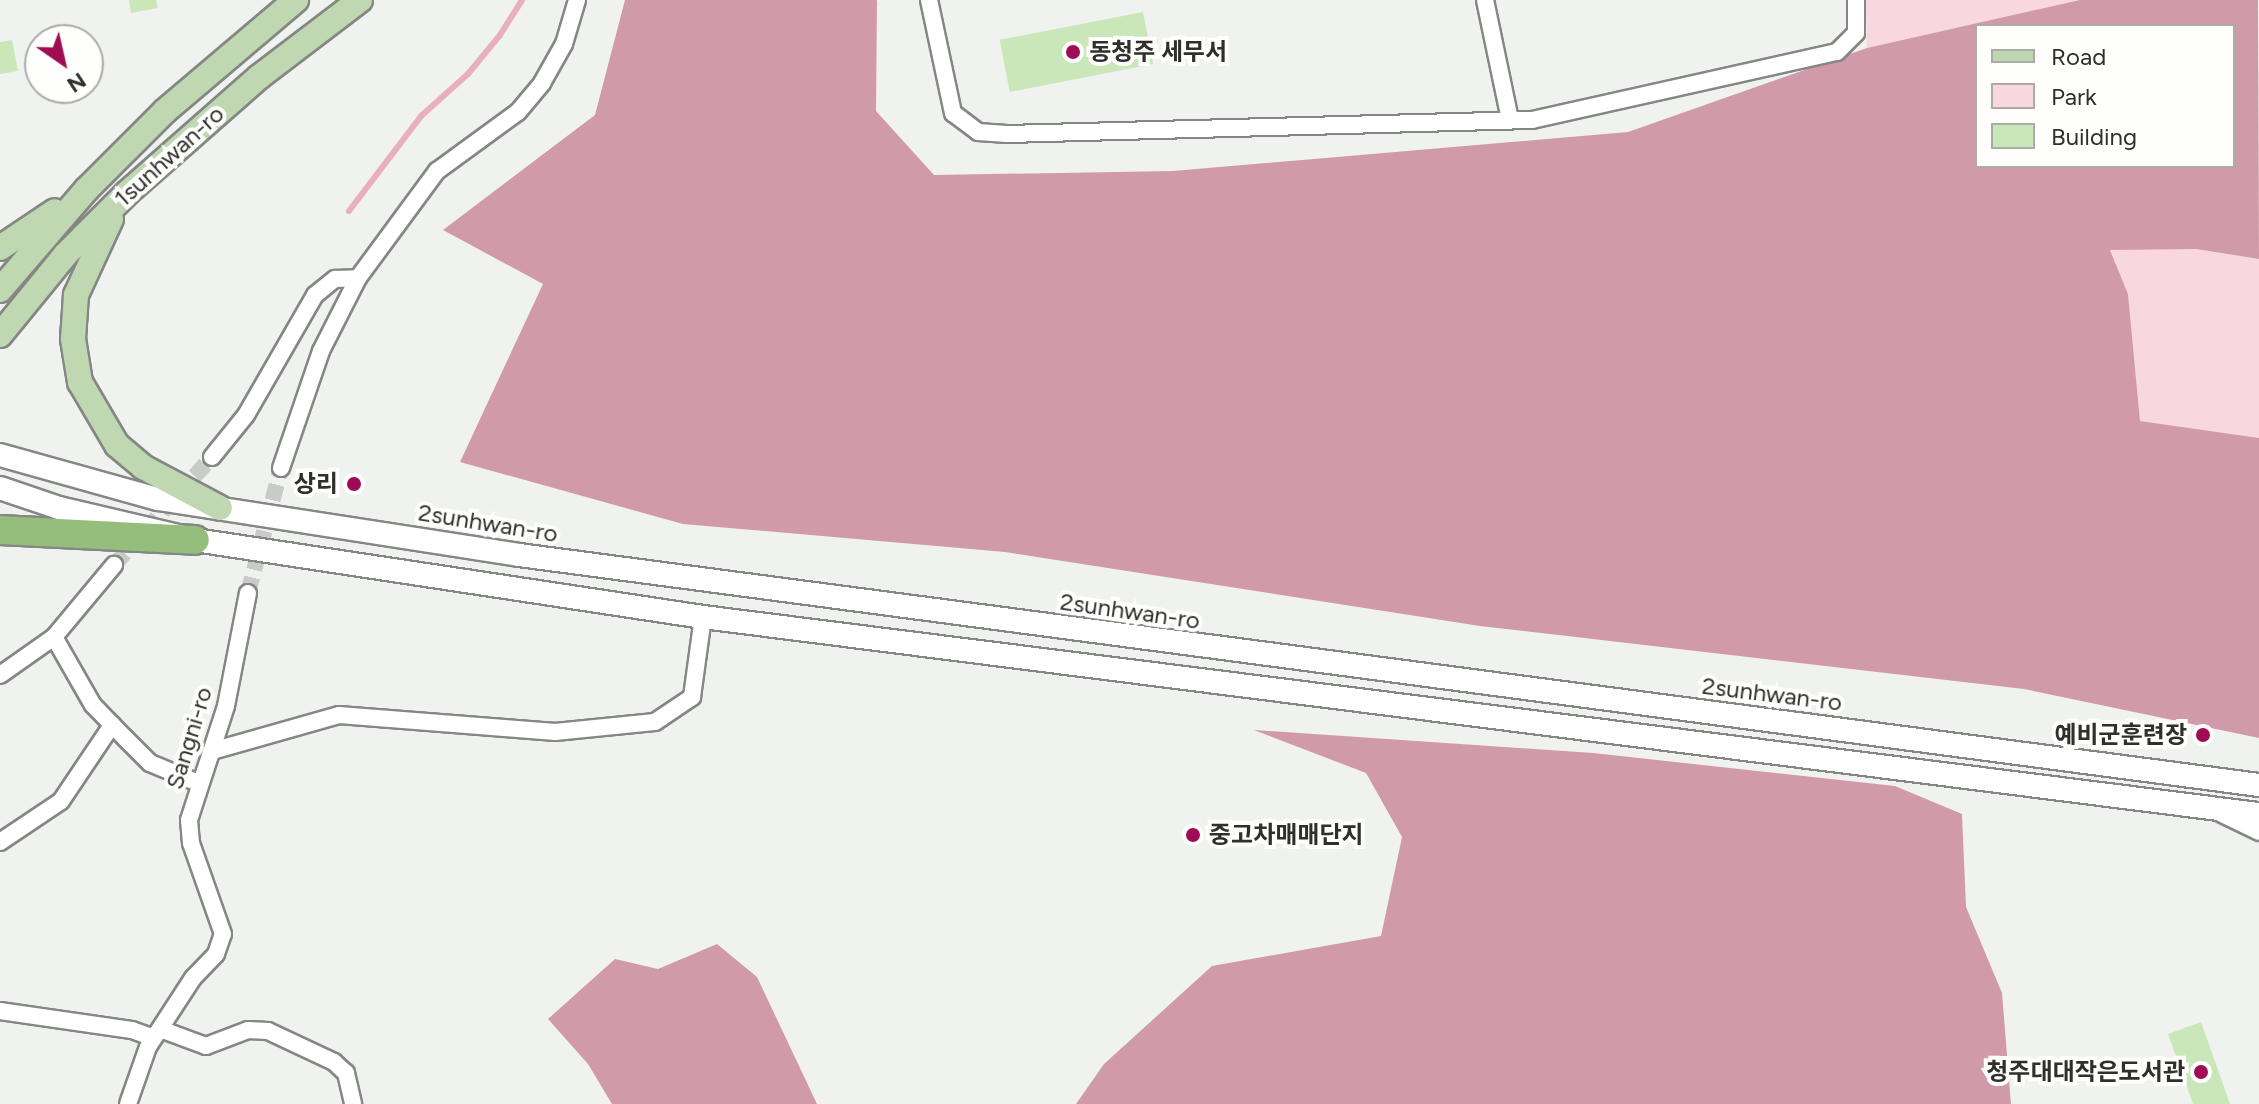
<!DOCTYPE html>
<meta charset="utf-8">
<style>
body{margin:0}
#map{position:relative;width:2259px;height:1104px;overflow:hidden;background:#eff2ee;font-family:Figtree,"Noto Sans KR",sans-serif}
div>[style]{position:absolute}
.green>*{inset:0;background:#f8d7e0}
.forest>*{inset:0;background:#d19aaa}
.stream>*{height:6px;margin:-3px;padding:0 3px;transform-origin:3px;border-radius:3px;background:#e7afbf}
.building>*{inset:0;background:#cae7b9;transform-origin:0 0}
.street-tunnel>*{height:16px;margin-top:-8px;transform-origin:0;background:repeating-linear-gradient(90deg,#c9cbc8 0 16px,transparent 0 24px)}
.roads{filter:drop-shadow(2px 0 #848783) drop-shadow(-2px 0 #848783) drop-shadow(0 2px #848783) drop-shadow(0 -2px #848783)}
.street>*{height:16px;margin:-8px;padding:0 8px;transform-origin:8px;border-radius:8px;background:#fff}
.secondary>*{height:22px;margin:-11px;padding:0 11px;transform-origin:11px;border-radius:11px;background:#fff}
.primary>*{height:24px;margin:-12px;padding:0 12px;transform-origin:12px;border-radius:12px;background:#bfd8b1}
.highway>*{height:28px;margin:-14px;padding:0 14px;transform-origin:14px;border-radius:14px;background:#95be7d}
.dots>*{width:22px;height:22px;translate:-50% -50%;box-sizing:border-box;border:4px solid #fefffd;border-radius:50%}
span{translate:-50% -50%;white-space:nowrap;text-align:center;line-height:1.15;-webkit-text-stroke:8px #fefffd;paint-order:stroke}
.poi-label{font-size:24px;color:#2f302e;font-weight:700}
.left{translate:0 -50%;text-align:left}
.right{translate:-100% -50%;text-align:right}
.street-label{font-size:24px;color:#2f302e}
.legend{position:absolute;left:1975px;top:24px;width:260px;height:144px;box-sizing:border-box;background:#fefffd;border:2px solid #abacaa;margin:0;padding:10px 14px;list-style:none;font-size:24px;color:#2f302e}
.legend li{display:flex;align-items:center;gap:16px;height:40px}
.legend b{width:40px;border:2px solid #abacaa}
.north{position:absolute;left:24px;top:24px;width:80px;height:80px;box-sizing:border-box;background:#fefffd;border:2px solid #abacaa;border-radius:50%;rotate:146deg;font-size:22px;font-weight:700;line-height:32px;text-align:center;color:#2f302e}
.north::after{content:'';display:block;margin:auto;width:28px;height:36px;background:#9f0c55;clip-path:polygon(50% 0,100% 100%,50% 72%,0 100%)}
</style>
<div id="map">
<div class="green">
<i style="clip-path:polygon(1866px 0,2080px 0,1867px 48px)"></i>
<i style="clip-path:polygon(2110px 249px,2196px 249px,2259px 259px,2259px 438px,2140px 421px,2128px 294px)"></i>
</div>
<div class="forest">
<i style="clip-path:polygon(evenodd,625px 0,877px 0,876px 111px,934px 175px,1173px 171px,1628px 132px,1867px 48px,2080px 0,2258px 0,2259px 259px,2196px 249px,2110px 250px,2128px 294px,2140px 421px,2259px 438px,2259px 738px,2024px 689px,1480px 626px,1005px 552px,683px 524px,460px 462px,543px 284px,443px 230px,595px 115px,625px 0,1977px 26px,2233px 26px,2233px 166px,1977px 166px,1977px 26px)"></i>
<i style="clip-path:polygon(1254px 730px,1593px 753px,1895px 786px,1962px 814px,1966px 907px,2002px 993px,2011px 1104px,1076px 1104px,1104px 1064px,1212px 966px,1381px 936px,1402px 837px,1366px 773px)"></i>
<i style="clip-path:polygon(717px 944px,757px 977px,817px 1104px,612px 1104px,588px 1064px,548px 1019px,615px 959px,658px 969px)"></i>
</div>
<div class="stream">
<i style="left:349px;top:211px;width:119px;rotate:-52.8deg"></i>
<i style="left:421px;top:116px;width:63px;rotate:-41.8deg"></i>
<i style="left:468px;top:74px;width:50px;rotate:-50.6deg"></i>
<i style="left:500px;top:35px;width:41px;rotate:-57.8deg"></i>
</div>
<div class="building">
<i style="clip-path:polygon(129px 0,156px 0,158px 8px,131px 13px)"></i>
<i style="left:1143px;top:12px;width:53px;height:146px;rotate:79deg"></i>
<i style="clip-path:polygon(12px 40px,18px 71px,0 74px,0 42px)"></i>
<i style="clip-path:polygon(2201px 1022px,2230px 1104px,2193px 1104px,2168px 1034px)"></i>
</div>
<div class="street-tunnel">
<i style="left:114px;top:565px;width:146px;rotate:-47.8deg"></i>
<i style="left:248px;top:593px;width:129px;rotate:-75.2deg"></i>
</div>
<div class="roads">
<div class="street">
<i style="left:929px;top:0;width:116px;rotate:78deg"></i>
<i style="left:953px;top:113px;width:31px;rotate:37deg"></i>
<i style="left:978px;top:132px;width:29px;rotate:4deg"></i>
<i style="left:1007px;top:134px;width:525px;rotate:-1.53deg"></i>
<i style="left:1532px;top:120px;width:312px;rotate:-12.6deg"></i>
<i style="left:1837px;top:52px;width:27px;rotate:-45deg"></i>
<i style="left:1856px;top:33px;width:33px;rotate:-90deg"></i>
<i style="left:1485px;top:0;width:123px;rotate:78.2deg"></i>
<i style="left:212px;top:457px;width:54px;rotate:-51deg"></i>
<i style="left:246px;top:415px;width:138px;rotate:-60.1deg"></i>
<i style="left:315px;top:295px;width:26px;rotate:-39deg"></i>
<i style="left:335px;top:279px;width:23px;rotate:-2deg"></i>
<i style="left:281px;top:468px;width:124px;rotate:-71.1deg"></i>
<i style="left:321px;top:351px;width:82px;rotate:-63.1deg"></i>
<i style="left:358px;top:278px;width:133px;rotate:-53.6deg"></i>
<i style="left:437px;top:171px;width:100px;rotate:-36.1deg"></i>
<i style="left:518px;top:112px;width:38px;rotate:-50deg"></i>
<i style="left:542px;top:83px;width:45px;rotate:-60.6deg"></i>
<i style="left:564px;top:44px;width:46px;rotate:-73.5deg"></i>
<i style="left:54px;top:637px;width:78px;rotate:60.2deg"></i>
<i style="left:93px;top:705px;width:46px;rotate:45.9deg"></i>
<i style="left:125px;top:738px;width:35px;rotate:45deg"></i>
<i style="left:150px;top:763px;width:52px;rotate:22.6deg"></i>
<i style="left:0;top:675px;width:66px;rotate:-35.1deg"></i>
<i style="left:54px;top:637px;width:94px;rotate:-50.2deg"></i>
<i style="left:212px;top:751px;width:132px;rotate:-15.8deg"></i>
<i style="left:339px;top:715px;width:217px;rotate:4.5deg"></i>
<i style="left:555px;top:732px;width:100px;rotate:-5.7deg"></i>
<i style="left:655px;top:722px;width:45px;rotate:-34deg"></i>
<i style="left:692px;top:697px;width:81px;rotate:-82.2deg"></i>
<i style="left:2222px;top:814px;width:41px;rotate:25.9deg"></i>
<i style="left:0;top:842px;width:73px;rotate:-33.9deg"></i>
<i style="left:61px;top:801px;width:92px;rotate:-56.1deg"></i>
<i style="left:0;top:1011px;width:133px;rotate:8.2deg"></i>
<i style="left:132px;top:1030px;width:23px;rotate:20deg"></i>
<i style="left:160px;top:1029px;width:49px;rotate:20.3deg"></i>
<i style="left:206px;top:1046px;width:45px;rotate:-20.9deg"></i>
<i style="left:248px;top:1030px;width:20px;rotate:3deg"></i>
<i style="left:268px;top:1031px;width:73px;rotate:25.2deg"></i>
<i style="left:334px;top:1062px;width:16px;rotate:43deg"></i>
<i style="left:346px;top:1073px;width:32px;rotate:77deg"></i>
<i style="left:128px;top:1104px;width:60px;rotate:-70.7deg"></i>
<i style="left:148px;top:1047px;width:82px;rotate:-56.9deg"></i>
<i style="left:193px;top:978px;width:33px;rotate:-46deg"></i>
<i style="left:216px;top:954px;width:21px;rotate:-71deg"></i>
<i style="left:223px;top:934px;width:96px;rotate:-109.4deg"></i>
<i style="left:191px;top:843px;width:23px;rotate:-95deg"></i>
<i style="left:189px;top:820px;width:120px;rotate:-72deg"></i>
<i style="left:226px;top:706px;width:115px;rotate:-79deg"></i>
</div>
<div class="secondary">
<i style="left:0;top:455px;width:164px;rotate:15.6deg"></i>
<i style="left:158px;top:499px;width:365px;rotate:8.8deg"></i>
<i style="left:519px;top:555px;width:1755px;rotate:7.53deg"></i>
<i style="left:0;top:488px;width:62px;rotate:18.7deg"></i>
<i style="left:59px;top:508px;width:140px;rotate:13.2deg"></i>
<i style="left:195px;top:540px;width:514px;rotate:8.62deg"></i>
<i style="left:703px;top:617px;width:1568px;rotate:7.22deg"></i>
</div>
<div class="primary">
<i style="left:111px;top:219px;width:84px;rotate:114.7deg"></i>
<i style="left:76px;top:295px;width:44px;rotate:93.9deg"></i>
<i style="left:73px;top:339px;width:44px;rotate:80.8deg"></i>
<i style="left:80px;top:382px;width:73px;rotate:59.6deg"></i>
<i style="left:117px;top:445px;width:34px;rotate:40deg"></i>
<i style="left:143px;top:467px;width:87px;rotate:28deg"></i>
<i style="left:0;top:248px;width:66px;rotate:-33.9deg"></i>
<i style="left:0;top:290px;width:133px;rotate:-49.3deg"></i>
<i style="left:87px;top:189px;width:110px;rotate:-45deg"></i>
<i style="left:165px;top:111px;width:172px;rotate:-40.3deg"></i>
<i style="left:0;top:335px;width:104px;rotate:-50.8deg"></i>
<i style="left:66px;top:254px;width:86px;rotate:-45deg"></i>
<i style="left:127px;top:193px;width:176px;rotate:-41.3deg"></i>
<i style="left:259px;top:77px;width:127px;rotate:-37.3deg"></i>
</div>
<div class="highway">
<i style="left:0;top:530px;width:195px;rotate:2.9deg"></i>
</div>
</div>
<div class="dots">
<i style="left:1073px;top:52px;background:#9f0c55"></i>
<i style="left:354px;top:484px;background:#9f0c55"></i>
<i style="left:2203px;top:735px;background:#9f0c55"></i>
<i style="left:1193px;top:835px;background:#9f0c55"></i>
<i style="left:2201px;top:1072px;background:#9f0c55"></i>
</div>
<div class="poi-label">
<span class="left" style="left:1089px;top:52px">동청주 세무서</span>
<span class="right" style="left:338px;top:484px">상리</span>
<span class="right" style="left:2187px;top:735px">예비군훈련장</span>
<span class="left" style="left:1209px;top:835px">중고차매매단지</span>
<span class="right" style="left:2185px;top:1072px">청주대대작은도서관</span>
</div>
<div class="street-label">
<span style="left:169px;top:156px;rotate:-42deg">1sunhwan-ro</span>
<span style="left:488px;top:523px;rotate:9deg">2sunhwan-ro</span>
<span style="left:1130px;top:611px;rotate:8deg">2sunhwan-ro</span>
<span style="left:1772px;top:694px;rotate:7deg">2sunhwan-ro</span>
<span style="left:189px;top:738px;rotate:-73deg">Sangni-ro</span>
</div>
<ul class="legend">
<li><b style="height:10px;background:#bfd8b1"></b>Road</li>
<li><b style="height:22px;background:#f8d7e0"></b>Park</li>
<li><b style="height:22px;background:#cae7b9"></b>Building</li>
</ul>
<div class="north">N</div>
</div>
